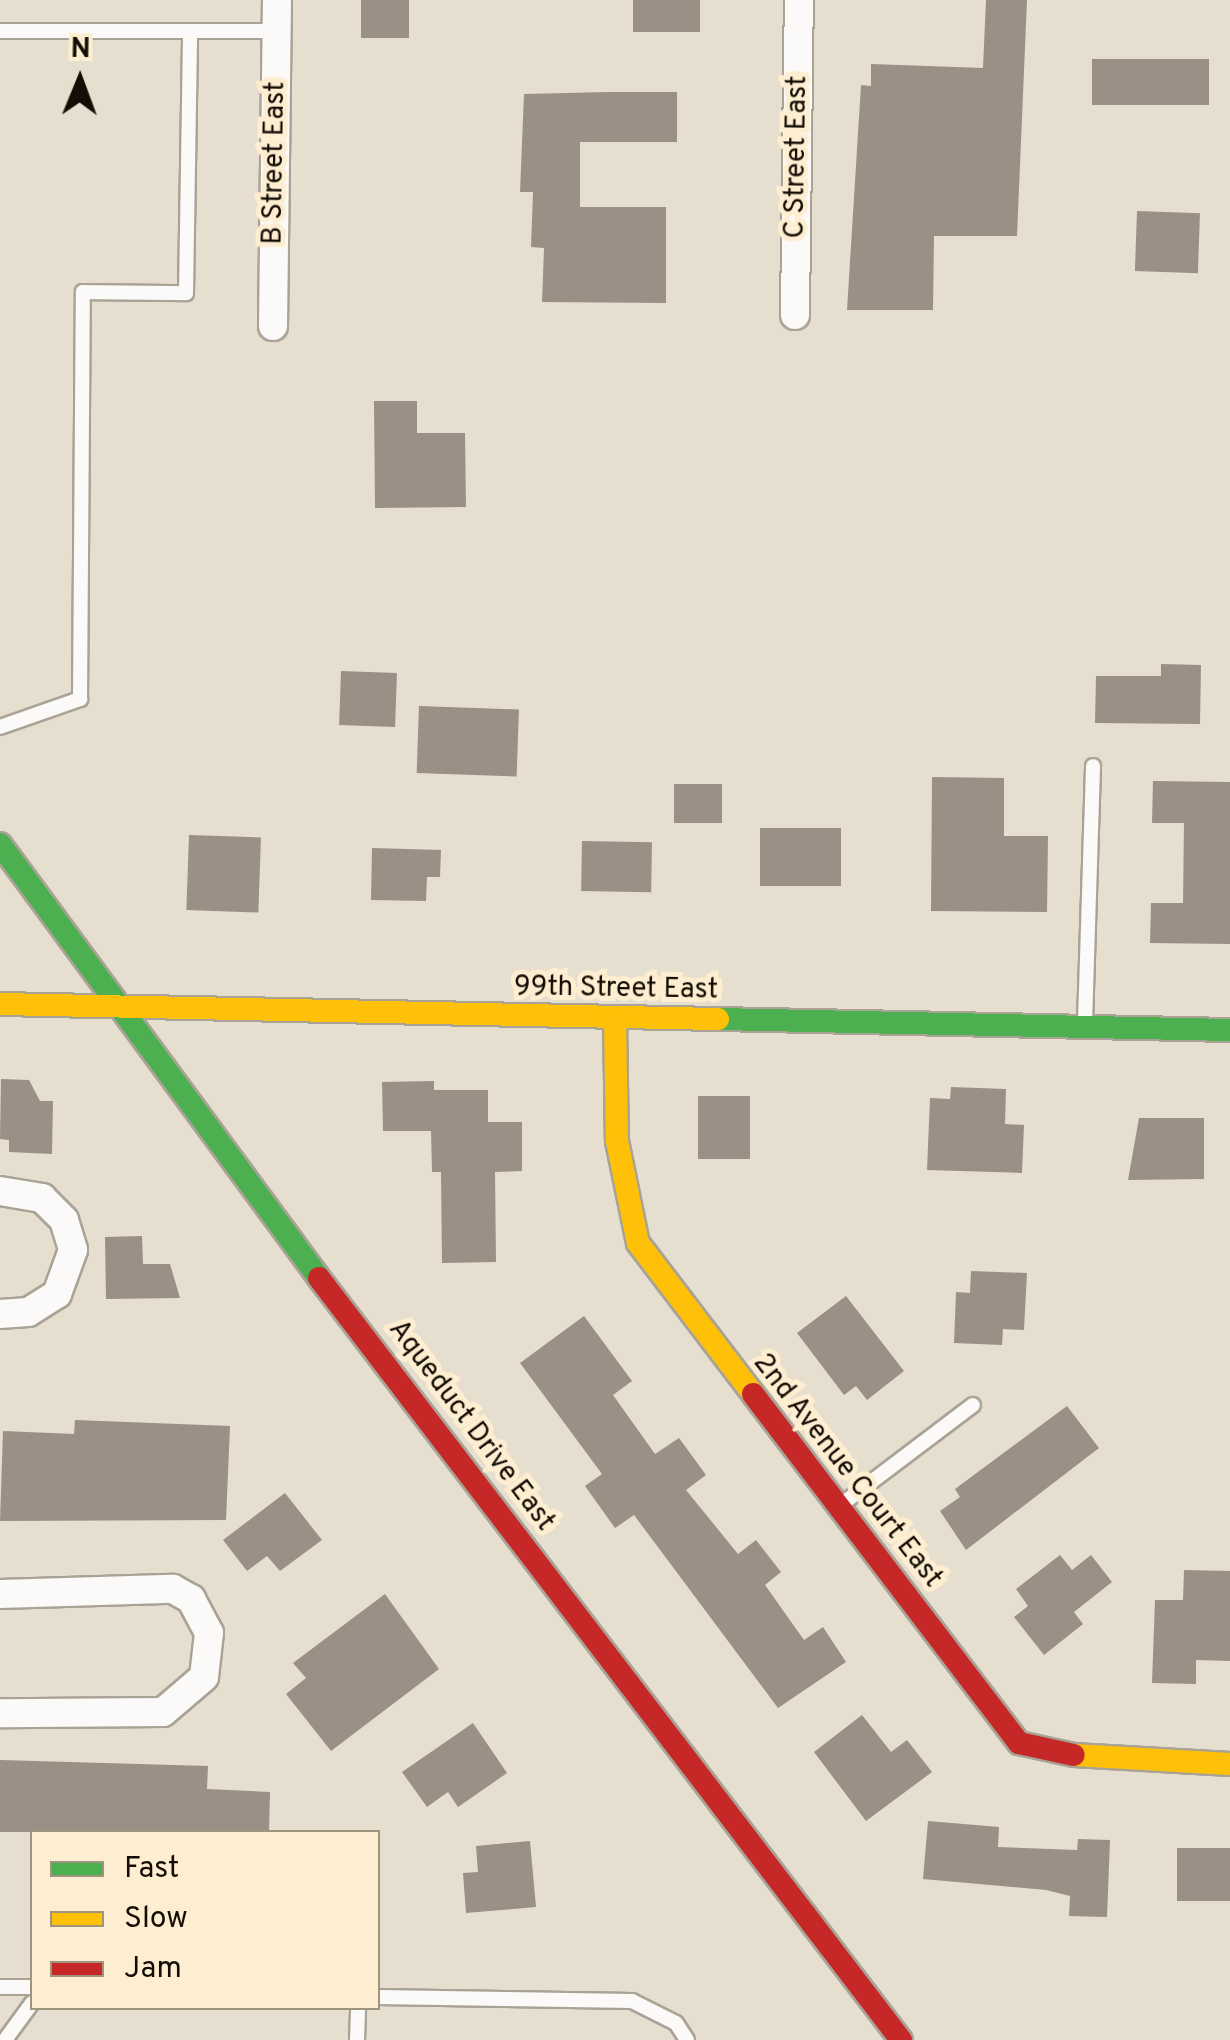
<!DOCTYPE html>
<style>
body{margin:0}
#map{position:relative;width:1230px;height:2040px;overflow:hidden;background:#e6dece;font-family:Overpass,sans-serif}
div>[style]{position:absolute}
.building>*{inset:0;background:#9a9086;transform-origin:0 0}
.roads{filter:drop-shadow(2px 0 #a9a396) drop-shadow(-2px 0 #a9a396) drop-shadow(0 2px #a9a396) drop-shadow(0 -2px #a9a396)}
.lane>*{height:14px;margin:-7px;padding:0 7px;transform-origin:7px;border-radius:7px;background:#fbfaf8}
.street>*{height:28px;margin:-14px;padding:0 14px;transform-origin:14px;border-radius:14px;background:#fbfaf8}
.fast>*{height:22px;margin:-11px;padding:0 11px;transform-origin:11px;border-radius:11px;background:#4caf50}
.slow>*{height:22px;margin:-11px;padding:0 11px;transform-origin:11px;border-radius:11px;background:#ffc107}
.jam>*{height:22px;margin:-11px;padding:0 11px;transform-origin:11px;border-radius:11px;background:#c62828}
span{translate:-50% -50%;white-space:nowrap;text-align:center;line-height:1.15;-webkit-text-stroke:10px #feeed1;paint-order:stroke}
.street-label{font-size:28px;color:#130e05}
.legend{position:absolute;left:30px;top:1830px;width:350px;height:180px;box-sizing:border-box;background:#feeed1;border:2px solid #a0947f;margin:0;padding:12px 18px;list-style:none;font-size:30px;color:#130e05}
.legend li{display:flex;align-items:center;gap:20px;height:50px}
.legend b{width:50px;border:2px solid #a0947f}
.north{position:absolute;left:30px;top:30px;width:100px;height:100px;-webkit-text-stroke:8px #feeed1;paint-order:stroke;rotate:1deg;font-size:28px;font-weight:700;line-height:40px;text-align:center;color:#130e05}
.north::after{content:'';display:block;margin:auto;width:35px;height:45px;background:#130e05;clip-path:polygon(50% 0,100% 100%,50% 72%,0 100%)}
</style>
<div id="map">
<div class="building">
<i style="left:361px;top:0;width:48px;height:38px"></i>
<i style="left:633px;top:0;width:67px;height:32px"></i>
<i style="clip-path:polygon(986px 0,1027px 0,1017px 236px,934px 236px,933px 310px,847px 310px,861px 85px,871px 86px,871px 64px,983px 68px)"></i>
<i style="left:1092px;top:59px;width:117px;height:46px"></i>
<i style="clip-path:polygon(608px 92px,677px 92px,677px 142px,580px 142px,580px 207px,666px 207px,666px 303px,542px 302px,544px 248px,531px 247px,533px 192px,520px 192px,524px 94px)"></i>
<i style="left:1137px;top:211px;width:63px;height:60px;rotate:2deg"></i>
<i style="clip-path:polygon(374px 401px,417px 401px,417px 433px,465px 433px,466px 507px,375px 508px)"></i>
<i style="clip-path:polygon(1161px 664px,1201px 665px,1200px 724px,1095px 723px,1096px 676px,1161px 676px)"></i>
<i style="left:341px;top:671px;width:56px;height:54px;rotate:2deg"></i>
<i style="left:419px;top:706px;width:100px;height:67px;rotate:2deg"></i>
<i style="clip-path:polygon(932px 777px,1004px 778px,1004px 836px,1048px 836px,1047px 912px,931px 911px)"></i>
<i style="clip-path:polygon(1153px 781px,1230px 782px,1230px 944px,1150px 943px,1151px 903px,1183px 903px,1184px 823px,1152px 823px)"></i>
<i style="left:674px;top:784px;width:48px;height:39px"></i>
<i style="left:841px;top:828px;width:58px;height:81px;rotate:90deg"></i>
<i style="left:189px;top:835px;width:72px;height:75px;rotate:2deg"></i>
<i style="left:582px;top:841px;width:70px;height:50px;rotate:1deg"></i>
<i style="clip-path:polygon(372px 848px,441px 850px,440px 877px,427px 877px,426px 901px,371px 900px)"></i>
<i style="clip-path:polygon(1px 1079px,29px 1080px,40px 1101px,53px 1101px,52px 1154px,9px 1152px,9px 1140px,0 1139px)"></i>
<i style="clip-path:polygon(434px 1081px,434px 1090px,488px 1090px,488px 1122px,522px 1122px,522px 1171px,495px 1172px,496px 1262px,442px 1263px,441px 1172px,432px 1172px,431px 1131px,383px 1131px,382px 1082px)"></i>
<i style="clip-path:polygon(951px 1087px,1006px 1089px,1005px 1124px,1024px 1125px,1022px 1173px,927px 1170px,930px 1098px,950px 1099px)"></i>
<i style="left:698px;top:1096px;width:52px;height:63px"></i>
<i style="clip-path:polygon(1139px 1118px,1204px 1118px,1204px 1179px,1128px 1180px)"></i>
<i style="clip-path:polygon(142px 1236px,143px 1264px,170px 1264px,180px 1298px,106px 1299px,105px 1237px)"></i>
<i style="clip-path:polygon(971px 1271px,1027px 1273px,1024px 1330px,1003px 1329px,1002px 1345px,954px 1343px,956px 1292px,970px 1293px)"></i>
<i style="clip-path:polygon(846px 1296px,904px 1371px,867px 1400px,856px 1386px,844px 1395px,797px 1333px)"></i>
<i style="clip-path:polygon(584px 1316px,632px 1381px,613px 1395px,655px 1454px,679px 1438px,706px 1475px,686px 1490px,738px 1554px,756px 1540px,781px 1572px,765px 1585px,804px 1640px,823px 1627px,846px 1662px,778px 1708px,634px 1515px,615px 1528px,585px 1486px,602px 1474px,520px 1363px)"></i>
<i style="clip-path:polygon(1067px 1406px,1099px 1448px,966px 1550px,940px 1511px,960px 1497px,955px 1489px)"></i>
<i style="clip-path:polygon(75px 1420px,230px 1426px,226px 1520px,0 1521px,3px 1431px,74px 1434px)"></i>
<i style="clip-path:polygon(285px 1493px,322px 1540px,280px 1571px,267px 1556px,247px 1571px,223px 1540px)"></i>
<i style="clip-path:polygon(1060px 1555px,1072px 1570px,1091px 1555px,1112px 1582px,1074px 1612px,1083px 1624px,1044px 1655px,1014px 1617px,1028px 1606px,1016px 1589px)"></i>
<i style="clip-path:polygon(1184px 1570px,1230px 1571px,1230px 1661px,1196px 1660px,1196px 1684px,1152px 1683px,1155px 1600px,1183px 1600px)"></i>
<i style="clip-path:polygon(385px 1594px,439px 1669px,331px 1751px,286px 1694px,306px 1678px,293px 1663px)"></i>
<i style="clip-path:polygon(862px 1715px,891px 1752px,907px 1740px,932px 1772px,866px 1821px,814px 1752px)"></i>
<i style="clip-path:polygon(473px 1723px,507px 1773px,458px 1807px,448px 1792px,427px 1807px,402px 1772px)"></i>
<i style="clip-path:polygon(0 1760px,208px 1766px,207px 1789px,270px 1792px,269px 1832px,0 1832px)"></i>
<i style="clip-path:polygon(928px 1821px,999px 1827px,998px 1847px,1077px 1850px,1078px 1839px,1110px 1840px,1107px 1917px,1069px 1916px,1070px 1896px,1046px 1890px,923px 1879px)"></i>
<i style="clip-path:polygon(530px 1841px,536px 1907px,466px 1913px,463px 1873px,478px 1872px,476px 1846px)"></i>
<i style="left:1177px;top:1848px;width:53px;height:53px"></i>
</div>
<div class="roads">
<div class="lane">
<i style="left:0;top:31px;width:277px"></i>
<i style="left:0;top:727px;width:85px;rotate:-19.3deg"></i>
<i style="left:80px;top:699px;width:407px;rotate:-89.6deg"></i>
<i style="left:83px;top:292px;width:103px;rotate:0.6deg"></i>
<i style="left:186px;top:293px;width:262px;rotate:-89.1deg"></i>
<i style="left:1085px;top:1022px;width:256px;rotate:-88.2deg"></i>
<i style="left:842px;top:1504px;width:164px;rotate:-37.1deg"></i>
<i style="left:0;top:1987px;width:32px"></i>
<i style="left:378px;top:1997px;width:254px;rotate:0.9deg"></i>
<i style="left:632px;top:2001px;width:49px;rotate:26.6deg"></i>
<i style="left:676px;top:2023px;width:20px;rotate:57deg"></i>
<i style="left:5px;top:2040px;width:46px;rotate:-53.9deg"></i>
<i style="left:357px;top:2040px;width:32px;rotate:-88deg"></i>
</div>
<div class="street">
<i style="left:795px;top:315px;width:315px;rotate:-89.3deg"></i>
<i style="left:273px;top:326px;width:326px;rotate:-89.3deg"></i>
<i style="left:0;top:1191px;width:43px;rotate:9.5deg"></i>
<i style="left:42px;top:1198px;width:31px;rotate:45deg"></i>
<i style="left:64px;top:1220px;width:31px;rotate:73deg"></i>
<i style="left:73px;top:1250px;width:47px;rotate:110deg"></i>
<i style="left:57px;top:1294px;width:34px;rotate:148deg"></i>
<i style="left:28px;top:1312px;width:28px;rotate:176deg"></i>
<i style="left:0;top:1594px;width:173px;rotate:-1.7deg"></i>
<i style="left:173px;top:1589px;width:21px;rotate:29deg"></i>
<i style="left:191px;top:1599px;width:38px;rotate:62deg"></i>
<i style="left:209px;top:1633px;width:44px;rotate:96.5deg"></i>
<i style="left:204px;top:1677px;width:54px;rotate:139.5deg"></i>
<i style="left:163px;top:1712px;width:163px;rotate:179.6deg"></i>
</div>
<div class="fast">
<i style="left:0;top:844px;width:539px;rotate:53.68deg"></i>
<i style="left:718px;top:1019px;width:512px;rotate:1.23deg"></i>
</div>
<div class="slow">
<i style="left:0;top:1004px;width:718px;rotate:1.2deg"></i>
<i style="left:615px;top:1019px;width:122px;rotate:89.1deg"></i>
<i style="left:617px;top:1141px;width:104px;rotate:78.4deg"></i>
<i style="left:638px;top:1243px;width:190px;rotate:52.7deg"></i>
<i style="left:1074px;top:1755px;width:156px;rotate:3.3deg"></i>
</div>
<div class="jam">
<i style="left:319px;top:1278px;width:959px;rotate:52.63deg"></i>
<i style="left:753px;top:1394px;width:439px;rotate:52.7deg"></i>
<i style="left:1019px;top:1743px;width:56px;rotate:12.3deg"></i>
</div>
</div>
<div class="street-label">
<span style="left:797px;top:157px;rotate:-89deg">C Street East</span>
<span style="left:275px;top:163px;rotate:-89deg">B Street East</span>
<span style="left:616px;top:989px;rotate:1deg">99th Street East</span>
<span style="left:471px;top:1426px;rotate:53deg">Aqueduct Drive East</span>
<span style="left:847px;top:1471px;rotate:52deg">2nd Avenue Court East</span>
</div>
<ul class="legend">
<li><b style="height:12px;background:#4caf50"></b>Fast</li>
<li><b style="height:12px;background:#ffc107"></b>Slow</li>
<li><b style="height:12px;background:#c62828"></b>Jam</li>
</ul>
<div class="north">N</div>
</div>
